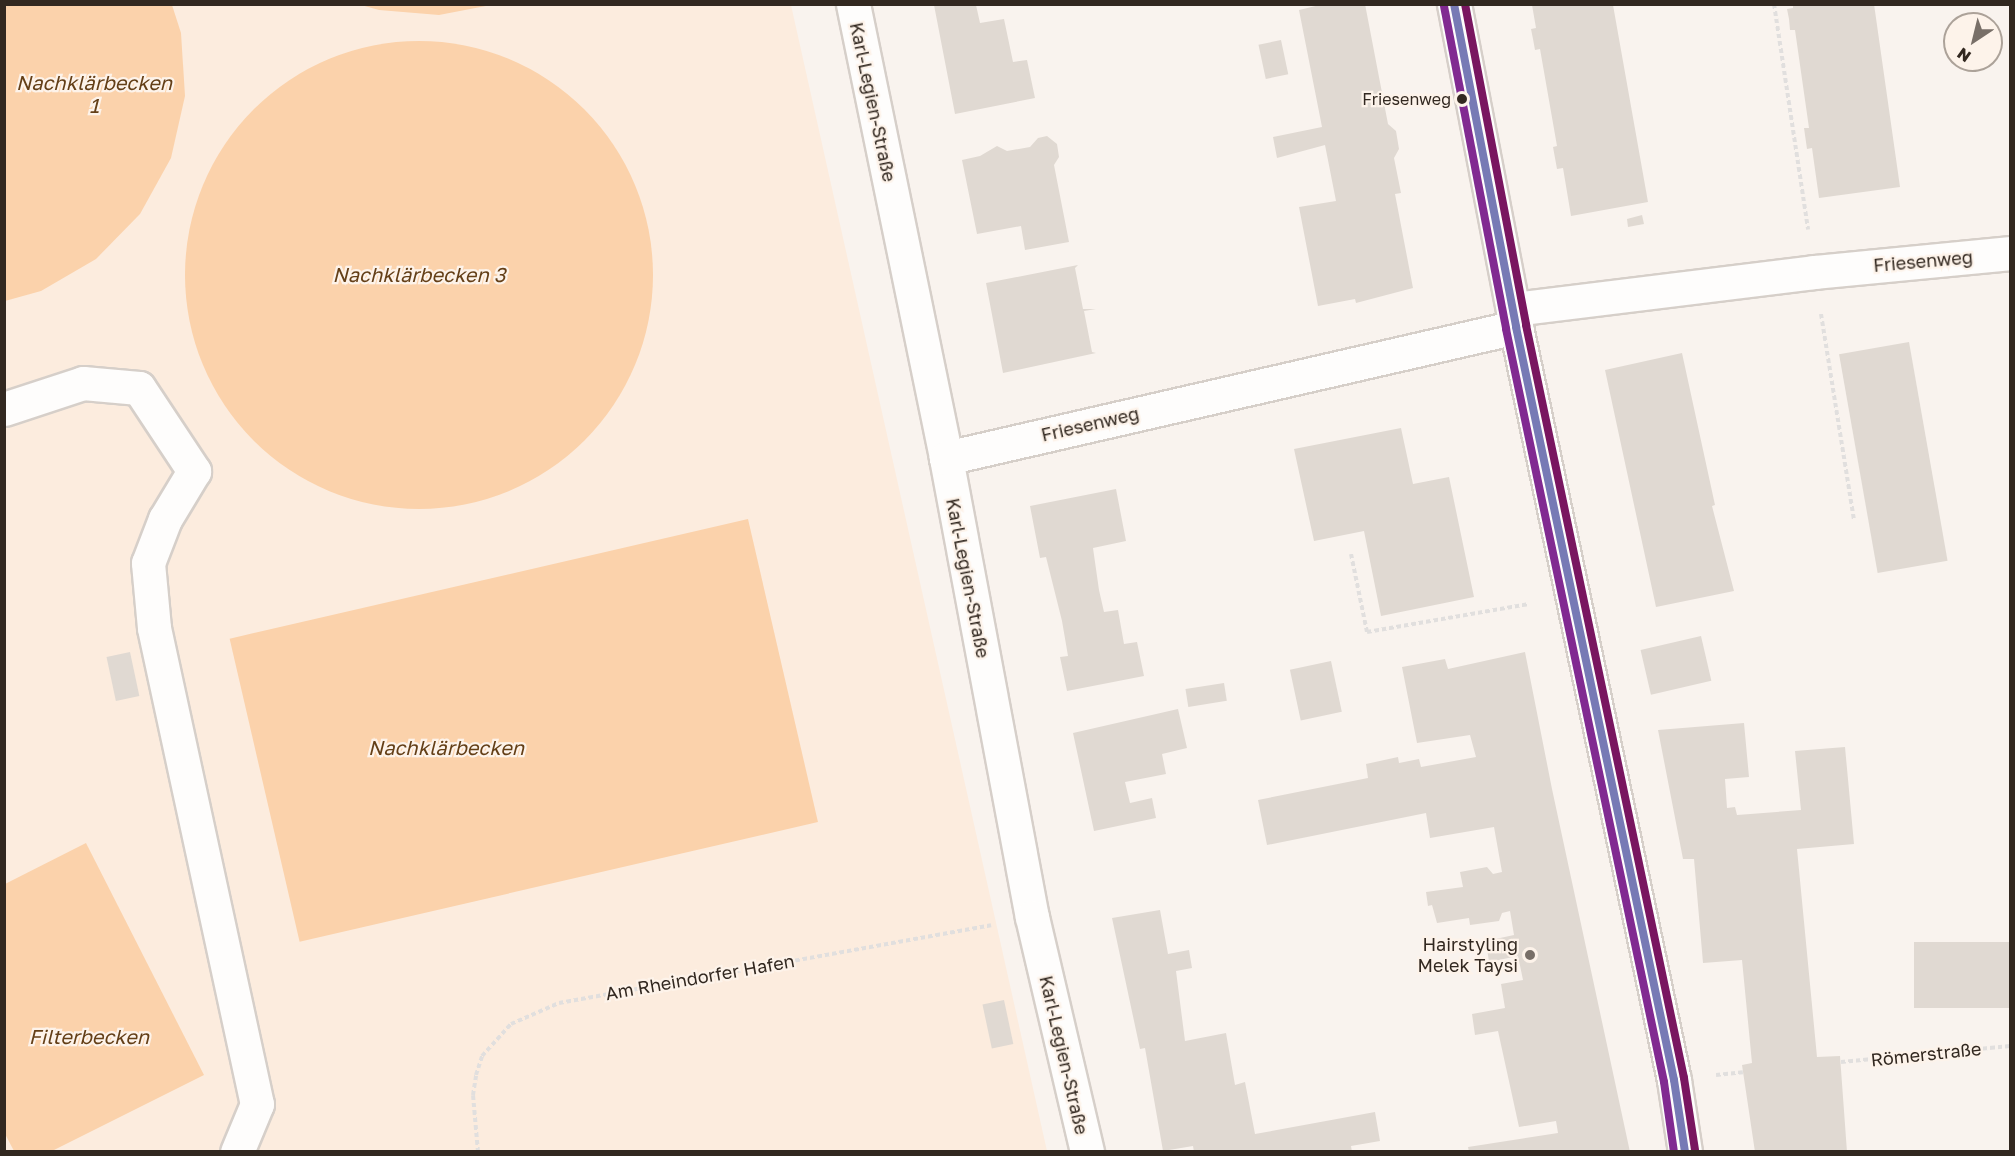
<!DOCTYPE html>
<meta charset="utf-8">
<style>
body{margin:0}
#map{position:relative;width:2015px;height:1156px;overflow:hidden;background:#f9f3ee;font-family:"Golos Text",sans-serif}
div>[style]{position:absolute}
.built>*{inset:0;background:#fcecde}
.water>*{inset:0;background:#fbd2ab;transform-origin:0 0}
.round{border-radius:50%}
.building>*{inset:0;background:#e0d9d2;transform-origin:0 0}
.path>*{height:4px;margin-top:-2px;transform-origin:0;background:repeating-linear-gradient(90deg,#e1dfde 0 4.5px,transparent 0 7.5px)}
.roads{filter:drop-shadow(2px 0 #d6cfc9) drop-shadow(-2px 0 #d6cfc9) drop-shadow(0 2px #d6cfc9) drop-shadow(0 -2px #d6cfc9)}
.minor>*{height:33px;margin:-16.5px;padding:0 16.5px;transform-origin:16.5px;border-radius:16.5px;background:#fefdfc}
.bus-1>*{height:8px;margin:-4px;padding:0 4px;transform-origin:4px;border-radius:4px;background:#777ab5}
.bus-2>*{height:8px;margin:-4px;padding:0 4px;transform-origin:4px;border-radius:4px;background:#812a91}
.bus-3>*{height:8px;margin:-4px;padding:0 4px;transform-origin:4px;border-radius:4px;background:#791660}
.dots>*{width:16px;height:16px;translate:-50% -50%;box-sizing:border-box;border:3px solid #fdf3ea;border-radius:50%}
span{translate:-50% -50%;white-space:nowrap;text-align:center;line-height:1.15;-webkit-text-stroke:4.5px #fdf3ea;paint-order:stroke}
.bus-label{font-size:16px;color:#322820}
.right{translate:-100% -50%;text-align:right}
.street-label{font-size:18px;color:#322820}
.poi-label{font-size:18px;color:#322820}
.water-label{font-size:20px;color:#643f17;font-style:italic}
.frame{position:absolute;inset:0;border:6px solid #322820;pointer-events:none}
.north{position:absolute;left:1943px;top:12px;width:60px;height:60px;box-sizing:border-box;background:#fdf3ea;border:2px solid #aca299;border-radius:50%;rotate:215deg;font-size:16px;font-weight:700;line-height:24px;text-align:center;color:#322820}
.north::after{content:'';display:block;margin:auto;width:21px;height:27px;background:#786f68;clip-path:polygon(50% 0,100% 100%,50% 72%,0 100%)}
</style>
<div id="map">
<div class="built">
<i style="clip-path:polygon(5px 5px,791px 5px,1047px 1151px,5px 1152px)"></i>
</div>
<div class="water">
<i style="clip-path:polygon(5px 4px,172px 5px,181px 33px,185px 96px,171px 158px,140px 214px,96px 259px,41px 291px,5px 301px)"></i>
<i style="clip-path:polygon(361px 5px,361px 4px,491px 5px,439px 15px,379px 10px)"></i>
<i class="round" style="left:185px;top:41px;width:468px;height:468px"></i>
<i style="left:748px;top:519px;width:311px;height:532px;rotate:77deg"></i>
<i style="clip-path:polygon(86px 843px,204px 1075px,52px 1151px,14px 1151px,4px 1132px,5px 884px)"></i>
</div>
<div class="building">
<i style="clip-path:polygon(1324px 4px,1365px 4px,1388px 124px,1396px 131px,1399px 149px,1394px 158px,1401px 193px,1395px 194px,1413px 288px,1356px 303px,1355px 299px,1318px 306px,1299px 207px,1336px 201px,1325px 145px,1277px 158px,1273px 137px,1322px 127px,1299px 10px)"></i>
<i style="clip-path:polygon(1793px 4px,1874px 4px,1900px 187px,1819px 198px,1812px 148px,1807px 149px,1804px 128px,1809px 128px,1795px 30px,1790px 30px,1789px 19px,1787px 9px,1793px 8px)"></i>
<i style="clip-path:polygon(934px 5px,976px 5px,980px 23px,1004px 19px,1013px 62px,1027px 60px,1035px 98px,955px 114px)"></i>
<i style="clip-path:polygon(1532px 5px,1613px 5px,1648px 202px,1571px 216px,1563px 168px,1557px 169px,1553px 147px,1557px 146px,1540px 49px,1535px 50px,1533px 39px,1531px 29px,1536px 28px)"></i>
<i style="left:1281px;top:40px;width:35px;height:23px;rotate:78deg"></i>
<i style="clip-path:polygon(1047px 136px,1057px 144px,1059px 157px,1054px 165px,1069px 242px,1025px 250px,1021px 226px,977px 234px,962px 160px,980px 156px,997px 146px,1007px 151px,1030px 147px,1038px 138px)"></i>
<i style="clip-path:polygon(1642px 215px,1644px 224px,1628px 227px,1627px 219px)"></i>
<i style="clip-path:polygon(1078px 265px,1075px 268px,1083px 309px,1096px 309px,1084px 311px,1092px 352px,1096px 353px,1003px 373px,986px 283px)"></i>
<i style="left:1909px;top:342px;width:222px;height:71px;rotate:80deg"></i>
<i style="clip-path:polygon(1682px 353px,1715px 505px,1712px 506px,1734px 591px,1656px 607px,1605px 370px)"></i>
<i style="clip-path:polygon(1401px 428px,1413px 484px,1449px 477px,1474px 597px,1381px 616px,1364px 531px,1314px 541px,1294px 449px)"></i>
<i style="clip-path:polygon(1116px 489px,1126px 541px,1093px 548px,1099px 590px,1104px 612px,1118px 610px,1124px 644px,1137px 642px,1144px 676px,1067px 691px,1060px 657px,1068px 656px,1062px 621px,1046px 557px,1040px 558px,1030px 506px)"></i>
<i style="left:1701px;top:636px;width:46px;height:62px;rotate:77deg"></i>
<i style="left:130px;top:652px;width:45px;height:24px;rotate:78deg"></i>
<i style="clip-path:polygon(1525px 652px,1552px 789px,1630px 1152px,1469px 1152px,1468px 1147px,1558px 1133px,1556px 1121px,1519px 1127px,1498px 1031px,1475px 1035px,1472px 1014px,1505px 1008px,1501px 984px,1523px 980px,1518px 956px,1489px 962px,1486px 941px,1514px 935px,1510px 911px,1502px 913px,1499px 921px,1470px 925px,1469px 918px,1437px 923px,1432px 905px,1428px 906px,1426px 892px,1463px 887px,1460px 872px,1487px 867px,1493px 874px,1502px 872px,1494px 827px,1430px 838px,1426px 813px,1267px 845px,1258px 800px,1368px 778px,1366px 764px,1398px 757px,1399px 763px,1419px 759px,1421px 767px,1476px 757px,1470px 735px,1417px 743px,1402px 667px,1445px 659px,1448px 669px)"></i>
<i style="left:1331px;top:661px;width:52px;height:42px;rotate:78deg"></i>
<i style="left:1224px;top:683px;width:18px;height:39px;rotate:81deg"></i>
<i style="clip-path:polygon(1178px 709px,1187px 748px,1162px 754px,1166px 774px,1125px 782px,1130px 803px,1152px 798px,1156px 818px,1094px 831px,1073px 733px)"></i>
<i style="clip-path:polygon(1744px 723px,1749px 777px,1725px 779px,1727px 808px,1735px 807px,1737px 815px,1801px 810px,1795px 751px,1845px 747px,1854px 844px,1797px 849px,1817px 1057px,1840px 1056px,1847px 1152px,1755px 1152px,1742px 1065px,1752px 1063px,1742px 960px,1703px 963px,1694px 859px,1683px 859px,1658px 730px)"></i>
<i style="clip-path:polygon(1160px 910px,1168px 954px,1189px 950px,1192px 968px,1176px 971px,1185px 1041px,1226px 1033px,1235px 1085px,1245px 1082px,1255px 1134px,1375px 1112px,1380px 1141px,1351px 1146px,1352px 1152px,1194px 1152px,1193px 1146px,1163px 1151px,1145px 1048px,1140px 1049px,1112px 918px)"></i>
<i style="left:2010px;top:942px;width:66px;height:96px;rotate:90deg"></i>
<i style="left:1004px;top:1000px;width:45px;height:22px;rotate:78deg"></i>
</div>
<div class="path">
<i style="left:1774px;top:4px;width:228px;rotate:81.4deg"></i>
<i style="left:1821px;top:314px;width:209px;rotate:80.9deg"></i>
<i style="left:1351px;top:554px;width:80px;rotate:78.4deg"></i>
<i style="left:1367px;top:632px;width:164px;rotate:-9.8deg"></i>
<i style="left:1841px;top:1062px;width:170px;rotate:-5.4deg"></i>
<i style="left:1716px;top:1075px;width:27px;rotate:-6deg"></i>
<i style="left:478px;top:1152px;width:57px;rotate:-95deg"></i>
<i style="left:473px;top:1095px;width:20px;rotate:-81deg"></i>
<i style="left:476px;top:1075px;width:20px;rotate:-72deg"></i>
<i style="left:482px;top:1056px;width:43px;rotate:-47.8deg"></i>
<i style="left:511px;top:1024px;width:52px;rotate:-23.6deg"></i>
<i style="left:559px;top:1003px;width:439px;rotate:-10.2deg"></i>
</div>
<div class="roads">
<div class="minor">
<i style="left:853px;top:4px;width:463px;rotate:78.4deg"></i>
<i style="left:946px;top:458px;width:467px;rotate:79.4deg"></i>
<i style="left:1032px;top:917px;width:241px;rotate:76.8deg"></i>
<i style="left:1454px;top:4px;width:329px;rotate:79.1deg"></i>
<i style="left:1516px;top:327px;width:769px;rotate:78.15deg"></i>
<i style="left:1674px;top:1080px;width:73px;rotate:81.3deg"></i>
<i style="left:1513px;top:309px;width:303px;rotate:-7deg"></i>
<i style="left:1814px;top:272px;width:197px;rotate:-5.5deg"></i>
<i style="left:4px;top:409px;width:83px;rotate:-18.2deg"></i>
<i style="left:83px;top:383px;width:56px;rotate:5.1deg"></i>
<i style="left:139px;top:388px;width:100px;rotate:56.5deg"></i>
<i style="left:194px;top:471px;width:56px;rotate:121.1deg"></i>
<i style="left:165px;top:519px;width:47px;rotate:111.1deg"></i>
<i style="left:148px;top:563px;width:65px;rotate:84.7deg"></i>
<i style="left:154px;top:628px;width:487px;rotate:77.8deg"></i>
<i style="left:257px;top:1104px;width:52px;rotate:112.6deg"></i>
<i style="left:946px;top:458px;width:585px;rotate:-12.94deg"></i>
</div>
</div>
<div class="bus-1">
<i style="left:1454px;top:4px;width:329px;rotate:79.1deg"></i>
<i style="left:1516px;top:327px;width:769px;rotate:78.15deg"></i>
<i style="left:1674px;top:1080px;width:73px;rotate:81.3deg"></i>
</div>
<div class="bus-2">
<i style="left:1444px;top:6px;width:329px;rotate:79.1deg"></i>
<i style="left:1506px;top:329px;width:769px;rotate:78.15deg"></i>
<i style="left:1664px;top:1082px;width:71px;rotate:81.9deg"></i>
</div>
<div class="bus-3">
<i style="left:1465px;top:4px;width:327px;rotate:79.2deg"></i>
<i style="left:1526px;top:325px;width:769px;rotate:78.15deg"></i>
<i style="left:1684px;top:1078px;width:73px;rotate:81.3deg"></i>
</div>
<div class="dots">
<i style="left:1462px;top:99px;background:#322820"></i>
<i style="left:1530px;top:955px;background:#786f68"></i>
</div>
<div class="bus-label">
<span class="right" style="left:1451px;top:99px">Friesenweg</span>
</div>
<div class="street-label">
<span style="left:873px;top:102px;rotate:78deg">Karl-Legien-Straße</span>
<span style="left:1923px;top:261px;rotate:-5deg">Friesenweg</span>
<span style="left:1090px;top:424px;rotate:-13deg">Friesenweg</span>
<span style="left:968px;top:578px;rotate:79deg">Karl-Legien-Straße</span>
<span style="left:700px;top:977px;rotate:-10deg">Am Rheindorfer Hafen</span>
<span style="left:1926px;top:1054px;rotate:-6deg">Römerstraße</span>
<span style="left:1064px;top:1055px;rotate:77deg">Karl-Legien-Straße</span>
</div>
<div class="poi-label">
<span class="right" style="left:1518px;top:955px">Hairstyling<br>Melek Taysi</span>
</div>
<div class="water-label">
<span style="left:94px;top:94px">Nachklärbecken<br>1</span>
<span style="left:419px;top:274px">Nachklärbecken 3</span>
<span style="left:446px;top:747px">Nachklärbecken</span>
<span style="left:89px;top:1036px">Filterbecken</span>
</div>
<div class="frame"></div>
<div class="north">N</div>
</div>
